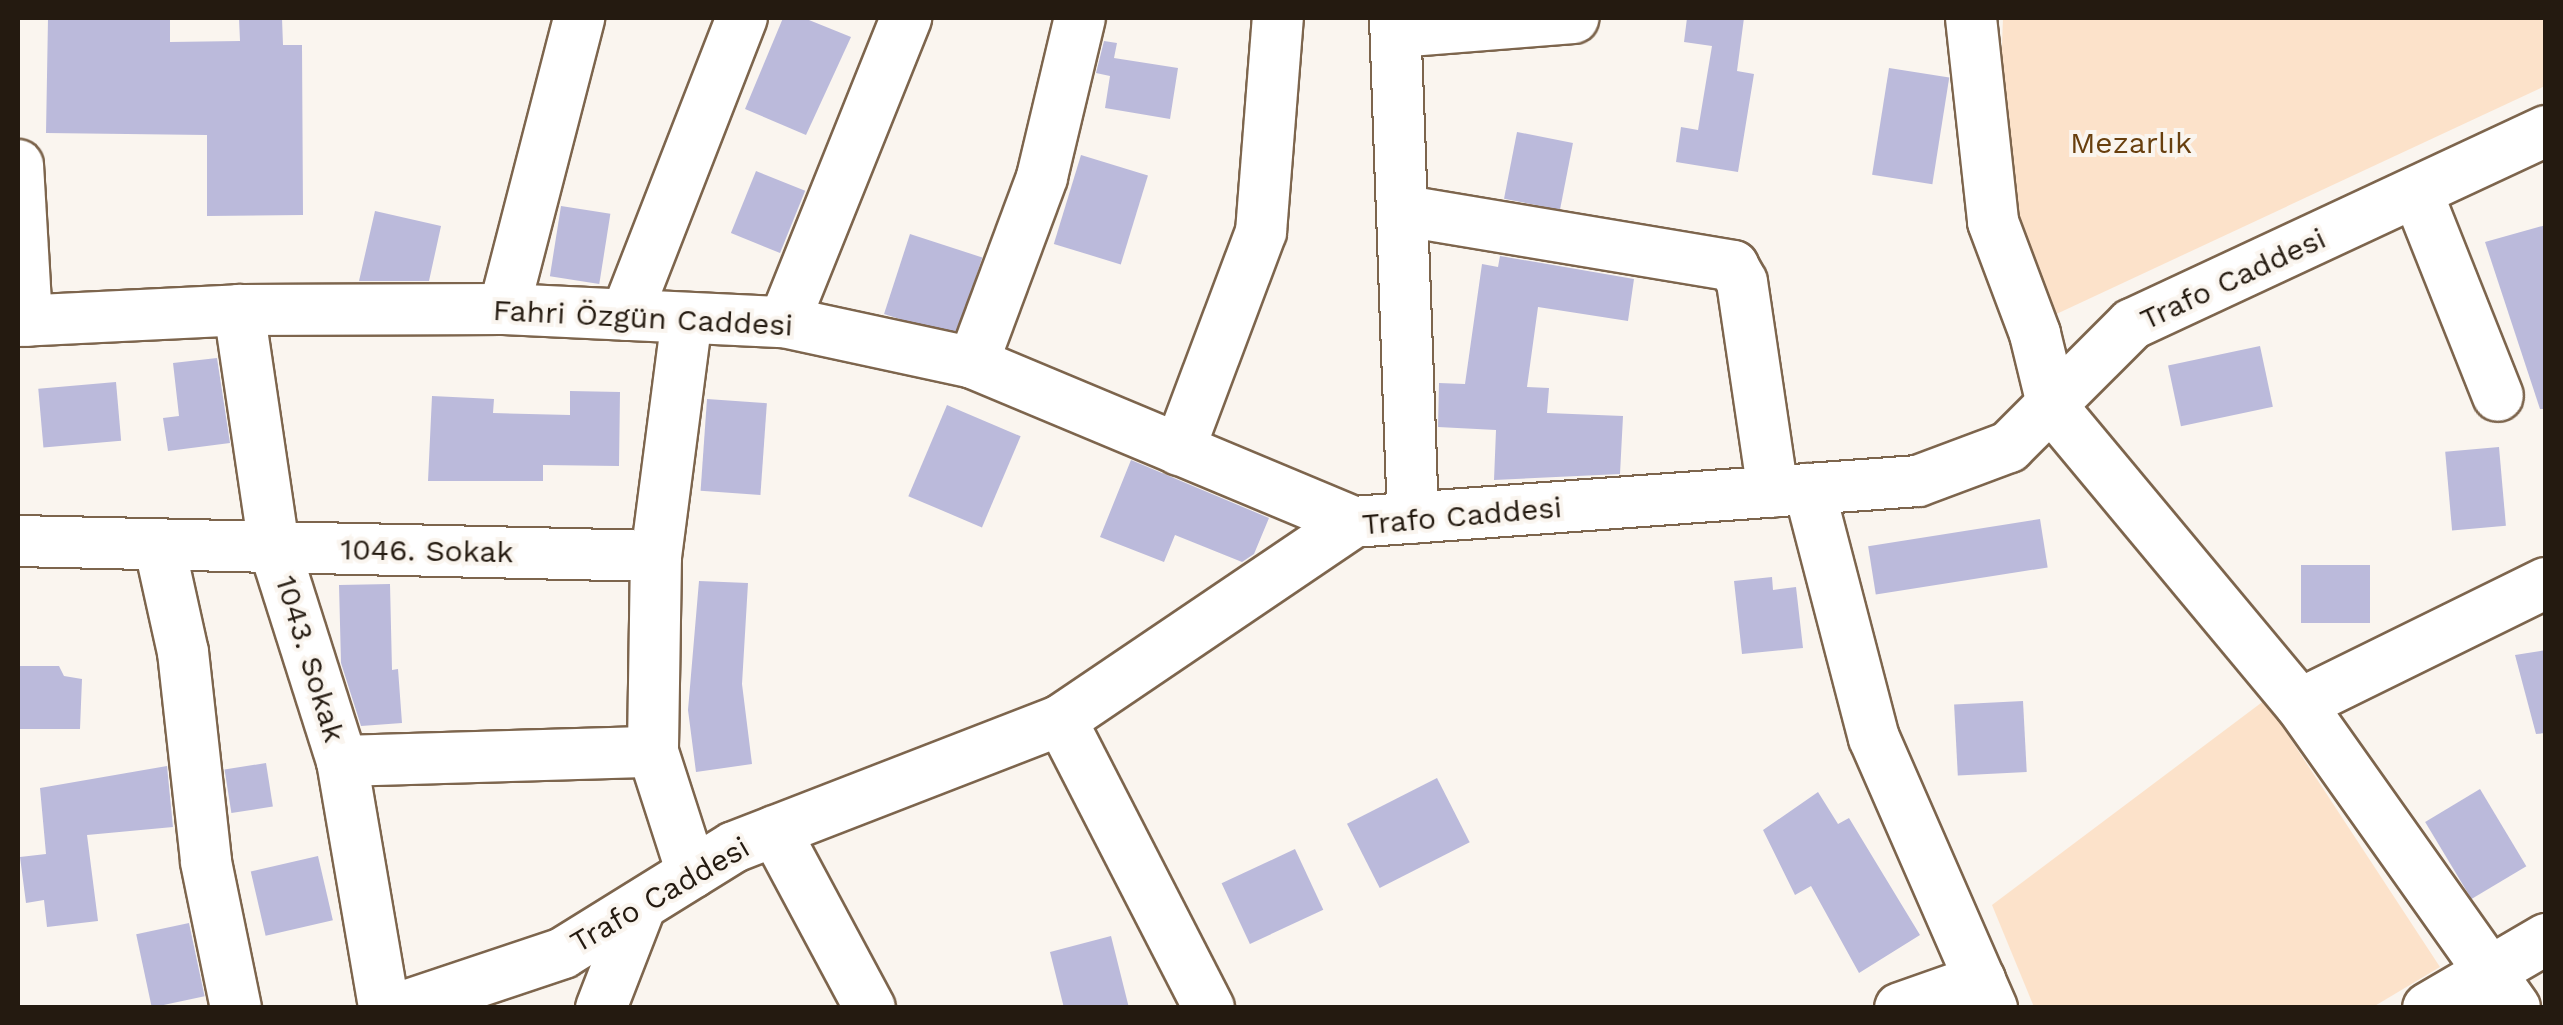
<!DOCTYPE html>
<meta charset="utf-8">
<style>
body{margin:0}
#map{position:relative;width:2563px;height:1025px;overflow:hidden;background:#faf5ef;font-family:"Work Sans",sans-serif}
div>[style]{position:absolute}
.green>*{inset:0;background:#fce2ca}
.building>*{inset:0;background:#bbbadb;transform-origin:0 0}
.roads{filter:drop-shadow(2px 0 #7d654d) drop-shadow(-2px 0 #7d654d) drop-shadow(0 2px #7d654d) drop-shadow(0 -2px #7d654d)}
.minor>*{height:50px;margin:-25px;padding:0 25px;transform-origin:25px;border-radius:25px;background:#fff}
span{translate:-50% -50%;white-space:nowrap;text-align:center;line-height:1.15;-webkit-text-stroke:8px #faf5ef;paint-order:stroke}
.park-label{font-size:30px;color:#683f0e}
.street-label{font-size:30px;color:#241a10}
.frame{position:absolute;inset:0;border:20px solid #241a10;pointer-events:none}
</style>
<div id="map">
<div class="green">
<i style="clip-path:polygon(2003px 18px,2545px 18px,2545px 86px,2050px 317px,2012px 201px,2000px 102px)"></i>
<i style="clip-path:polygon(2265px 700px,2440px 967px,2373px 1007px,2034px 1007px,1992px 905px)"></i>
</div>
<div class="building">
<i style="clip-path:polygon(48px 18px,170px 18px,170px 42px,240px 41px,239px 18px,282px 18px,283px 45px,302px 45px,303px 215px,207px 216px,207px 135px,46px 133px)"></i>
<i style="clip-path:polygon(783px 18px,804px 18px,851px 37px,806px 135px,745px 109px)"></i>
<i style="clip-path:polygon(1687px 18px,1744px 18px,1737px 71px,1754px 74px,1738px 172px,1676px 162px,1681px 127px,1698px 130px,1712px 46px,1684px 42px)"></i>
<i style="clip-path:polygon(1104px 41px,1117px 43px,1114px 58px,1178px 68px,1170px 119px,1105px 108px,1110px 76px,1096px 73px)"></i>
<i style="left:1889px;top:68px;width:61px;height:108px;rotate:9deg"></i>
<i style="left:1517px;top:132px;width:57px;height:68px;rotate:11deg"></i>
<i style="left:1081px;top:155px;width:70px;height:93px;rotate:17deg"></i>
<i style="left:756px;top:171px;width:53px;height:67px;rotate:22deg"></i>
<i style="left:561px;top:206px;width:50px;height:71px;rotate:9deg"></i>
<i style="clip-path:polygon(375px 211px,441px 226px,429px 281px,359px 281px)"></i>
<i style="clip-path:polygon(2546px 225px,2546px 409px,2540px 409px,2485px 242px)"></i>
<i style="left:910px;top:234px;width:76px;height:84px;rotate:18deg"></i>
<i style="clip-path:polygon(1500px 256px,1634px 279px,1628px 321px,1538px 307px,1527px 387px,1549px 388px,1547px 413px,1623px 416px,1620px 474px,1494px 480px,1496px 430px,1438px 427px,1439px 383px,1465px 384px,1482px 264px,1498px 267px)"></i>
<i style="left:2260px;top:346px;width:62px;height:94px;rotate:78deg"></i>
<i style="clip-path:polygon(217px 358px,230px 443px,168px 451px,163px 418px,179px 416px,173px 363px)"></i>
<i style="left:116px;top:382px;width:59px;height:78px;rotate:85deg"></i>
<i style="clip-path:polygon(570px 391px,620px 392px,619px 466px,543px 465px,543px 481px,428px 481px,432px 396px,494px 399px,493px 413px,570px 415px)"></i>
<i style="left:707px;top:399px;width:60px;height:92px;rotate:4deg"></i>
<i style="left:947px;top:405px;width:80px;height:99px;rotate:23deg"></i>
<i style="left:2499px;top:447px;width:79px;height:54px;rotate:85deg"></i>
<i style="clip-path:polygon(1131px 460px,1269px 518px,1254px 554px,1242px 562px,1175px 535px,1164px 562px,1100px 537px)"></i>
<i style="left:2040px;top:519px;width:49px;height:174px;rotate:81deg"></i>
<i style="left:2370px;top:565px;width:58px;height:69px;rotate:90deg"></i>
<i style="clip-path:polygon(1772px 577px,1773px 590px,1796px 587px,1803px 648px,1742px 654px,1734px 581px)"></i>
<i style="clip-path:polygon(699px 581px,748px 583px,742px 684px,752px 764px,696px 772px,688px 710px)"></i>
<i style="clip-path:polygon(390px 584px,392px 670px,398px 669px,402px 723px,361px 726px,341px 663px,339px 585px)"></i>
<i style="clip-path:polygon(2546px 650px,2546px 733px,2536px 734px,2515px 655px)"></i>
<i style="clip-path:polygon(19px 666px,59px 666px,64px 676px,82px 679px,80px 729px,19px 729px)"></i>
<i style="left:2023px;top:701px;width:71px;height:69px;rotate:87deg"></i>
<i style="left:266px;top:763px;width:44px;height:42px;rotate:81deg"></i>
<i style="clip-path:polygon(167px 766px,173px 827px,87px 835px,98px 921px,47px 927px,44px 900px,26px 903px,20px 857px,46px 854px,40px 788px)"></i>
<i style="left:1437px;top:778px;width:72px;height:101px;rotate:63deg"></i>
<i style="left:2480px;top:789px;width:90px;height:64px;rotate:59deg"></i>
<i style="clip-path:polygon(1818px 792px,1838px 824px,1849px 818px,1920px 935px,1859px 973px,1811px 886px,1795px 895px,1763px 830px)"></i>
<i style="left:1295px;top:849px;width:67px;height:81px;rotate:65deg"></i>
<i style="left:318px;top:856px;width:66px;height:69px;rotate:77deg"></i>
<i style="left:189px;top:923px;width:75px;height:54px;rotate:78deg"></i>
<i style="clip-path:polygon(1111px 936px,1129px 1008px,1064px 1008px,1050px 952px)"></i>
</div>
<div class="roads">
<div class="minor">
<i style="left:1395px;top:18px;width:500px;rotate:87.94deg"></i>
<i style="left:1971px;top:18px;width:205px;rotate:83.8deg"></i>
<i style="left:1993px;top:222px;width:120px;rotate:69.4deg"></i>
<i style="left:2035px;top:334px;width:76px;rotate:76.3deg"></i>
<i style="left:2053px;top:408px;width:386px;rotate:50.2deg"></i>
<i style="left:2300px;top:704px;width:372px;rotate:54.7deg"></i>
<i style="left:1396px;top:32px;width:178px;rotate:-4.5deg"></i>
<i style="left:18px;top:165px;width:156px;rotate:86.7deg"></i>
<i style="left:2418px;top:195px;width:216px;rotate:68.3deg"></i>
<i style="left:1405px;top:211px;width:333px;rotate:9.5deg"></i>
<i style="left:1733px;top:266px;width:18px;rotate:61deg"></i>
<i style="left:1742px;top:282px;width:212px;rotate:81.6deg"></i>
<i style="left:504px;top:309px;width:301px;rotate:-75.5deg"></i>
<i style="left:239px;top:310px;width:240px;rotate:81.6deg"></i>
<i style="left:274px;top:547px;width:225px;rotate:72.4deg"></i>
<i style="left:342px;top:761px;width:251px;rotate:80.3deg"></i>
<i style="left:626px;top:315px;width:319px;rotate:-68.7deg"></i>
<i style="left:687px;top:318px;width:240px;rotate:97.4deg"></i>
<i style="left:656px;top:556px;width:196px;rotate:90.9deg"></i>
<i style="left:653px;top:752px;width:127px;rotate:72.1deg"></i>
<i style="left:18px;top:321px;width:221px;rotate:-2.8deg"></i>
<i style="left:239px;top:310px;width:265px;rotate:-0.2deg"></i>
<i style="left:504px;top:309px;width:280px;rotate:2.7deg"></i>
<i style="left:784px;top:322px;width:193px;rotate:12.2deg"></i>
<i style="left:973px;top:363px;width:412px;rotate:22.7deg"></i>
<i style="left:784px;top:322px;width:328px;rotate:-68.1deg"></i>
<i style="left:973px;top:363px;width:198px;rotate:-69.6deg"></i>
<i style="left:1042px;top:177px;width:163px;rotate:-76.6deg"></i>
<i style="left:1179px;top:450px;width:233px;rotate:-69.4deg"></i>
<i style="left:1261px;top:232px;width:215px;rotate:-85.5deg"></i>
<i style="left:1809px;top:489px;width:257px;rotate:75.4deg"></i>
<i style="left:1874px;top:738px;width:295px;rotate:66.4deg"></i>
<i style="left:18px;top:541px;width:638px;rotate:1.35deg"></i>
<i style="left:159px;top:544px;width:111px;rotate:77.5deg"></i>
<i style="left:183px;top:652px;width:211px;rotate:83.7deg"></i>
<i style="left:206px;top:862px;width:149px;rotate:78.4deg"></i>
<i style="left:2300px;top:704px;width:274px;rotate:-26.2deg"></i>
<i style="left:1061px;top:720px;width:324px;rotate:62.8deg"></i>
<i style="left:342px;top:761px;width:311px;rotate:-1.7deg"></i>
<i style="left:775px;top:831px;width:201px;rotate:61.8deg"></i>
<i style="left:399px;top:1008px;width:173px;rotate:-18.5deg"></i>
<i style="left:563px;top:953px;width:201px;rotate:-31.8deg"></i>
<i style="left:734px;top:847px;width:351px;rotate:-21.2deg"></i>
<i style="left:1061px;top:720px;width:353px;rotate:-34.1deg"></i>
<i style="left:1353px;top:522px;width:566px;rotate:-4.15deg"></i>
<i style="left:1918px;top:481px;width:97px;rotate:-20.5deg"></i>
<i style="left:2009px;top:447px;width:174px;rotate:-45deg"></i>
<i style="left:2132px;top:324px;width:457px;rotate:-25deg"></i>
<i style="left:601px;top:1008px;width:110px;rotate:-68.8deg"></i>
<i style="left:1900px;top:1008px;width:85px;rotate:-19.3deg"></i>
<i style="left:2428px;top:1008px;width:137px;rotate:-30.3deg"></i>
</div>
</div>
<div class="park-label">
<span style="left:2131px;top:143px">Mezarlık</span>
</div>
<div class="street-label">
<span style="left:2233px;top:279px;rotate:-25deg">Trafo Caddesi</span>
<span style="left:643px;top:318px;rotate:3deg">Fahri Özgün Caddesi</span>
<span style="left:1462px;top:516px;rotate:-5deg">Trafo Caddesi</span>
<span style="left:427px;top:551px;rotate:1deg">1046. Sokak</span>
<span style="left:310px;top:659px;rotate:73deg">1043. Sokak</span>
<span style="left:660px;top:895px;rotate:-30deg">Trafo Caddesi</span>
</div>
<div class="frame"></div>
</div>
